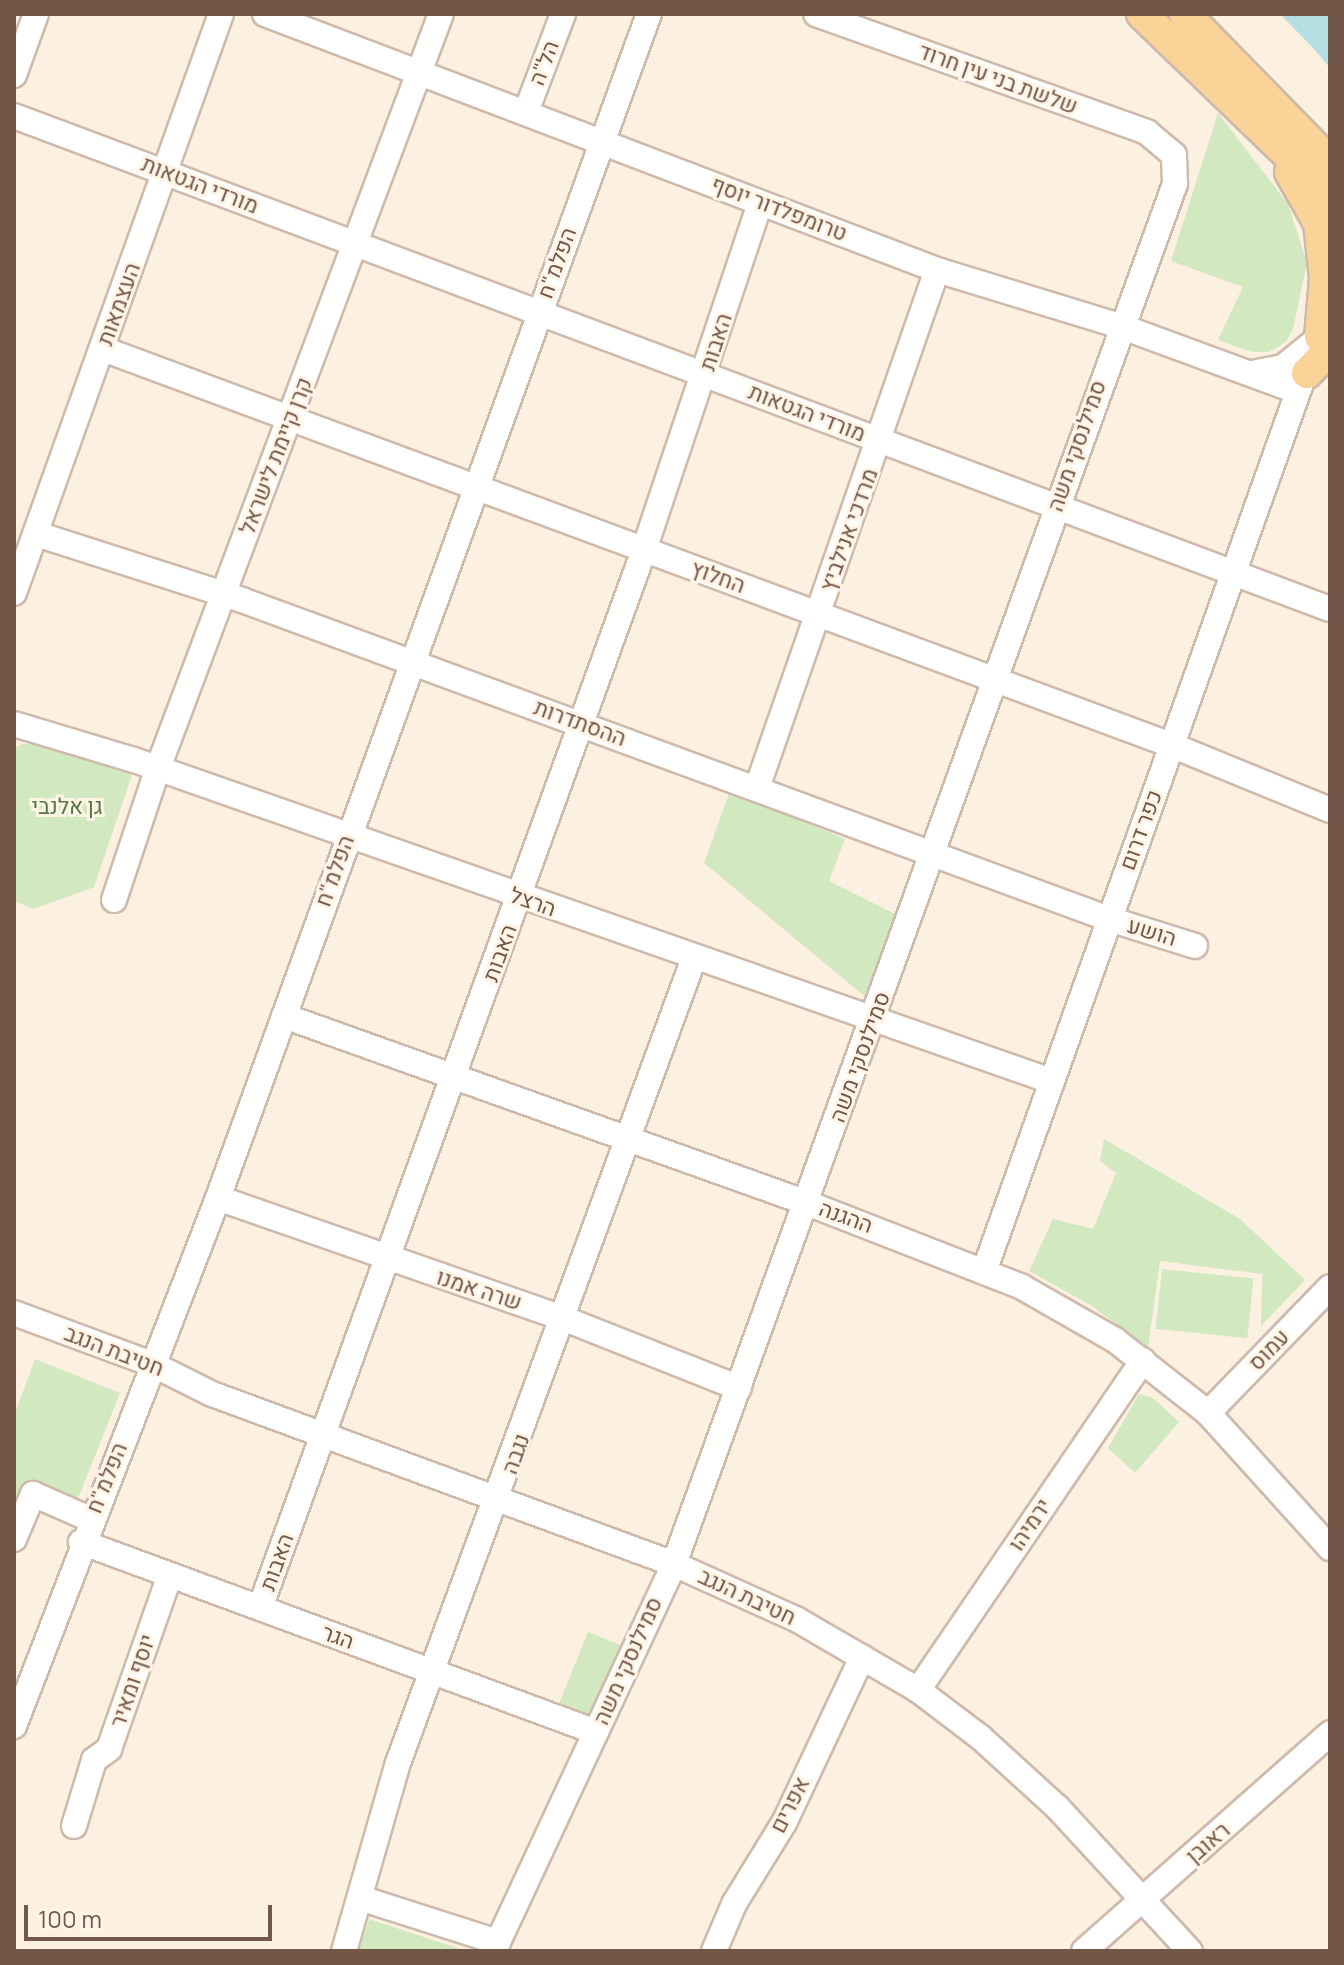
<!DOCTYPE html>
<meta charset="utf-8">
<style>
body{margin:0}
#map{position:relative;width:1344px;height:1965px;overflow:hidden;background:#fcf0e1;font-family:Manrope,Heebo,sans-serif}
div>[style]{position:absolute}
.green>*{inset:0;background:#d1e8c0;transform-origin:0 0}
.water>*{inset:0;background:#b6dfe4}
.roads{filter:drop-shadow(2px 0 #cebaab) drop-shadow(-2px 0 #cebaab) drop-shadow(0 2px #cebaab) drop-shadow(0 -2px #cebaab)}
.minor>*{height:24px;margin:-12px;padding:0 12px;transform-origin:12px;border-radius:12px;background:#fff}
.major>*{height:30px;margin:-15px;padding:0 15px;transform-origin:15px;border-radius:15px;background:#fad399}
span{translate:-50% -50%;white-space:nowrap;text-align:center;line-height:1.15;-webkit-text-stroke:6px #fff5e6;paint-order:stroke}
.street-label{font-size:22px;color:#725648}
.park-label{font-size:22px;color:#537841}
.frame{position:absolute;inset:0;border:16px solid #725648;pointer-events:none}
.scale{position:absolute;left:24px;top:1905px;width:248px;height:36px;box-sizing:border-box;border:4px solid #725648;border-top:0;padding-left:10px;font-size:24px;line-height:28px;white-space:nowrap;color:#725648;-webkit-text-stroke:6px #fff5e6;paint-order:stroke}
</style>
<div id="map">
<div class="green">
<i style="clip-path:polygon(1218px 113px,1288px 204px,1307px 263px,1293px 329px,1286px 342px,1269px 352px,1252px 352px,1218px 340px,1243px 287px,1171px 261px)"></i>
<i style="clip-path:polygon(23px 744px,43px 744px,132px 775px,94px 887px,34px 909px,14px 901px,14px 748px)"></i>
<i style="clip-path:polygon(730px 791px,845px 839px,829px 881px,899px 916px,869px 1000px,704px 863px)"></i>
<i style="clip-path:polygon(1104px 1139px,1240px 1219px,1305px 1280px,1261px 1326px,1262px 1274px,1160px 1261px,1148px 1348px,1092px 1306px,1029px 1271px,1053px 1219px,1093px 1229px,1116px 1173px,1100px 1161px)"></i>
<i style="left:1162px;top:1269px;width:92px;height:60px;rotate:6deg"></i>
<i style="clip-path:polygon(35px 1359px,120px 1393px,77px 1501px,33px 1484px,14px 1527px,14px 1416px)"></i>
<i style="clip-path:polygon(1139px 1394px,1153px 1398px,1179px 1422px,1135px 1473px,1108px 1448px)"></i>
<i style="left:588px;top:1632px;width:38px;height:78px;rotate:22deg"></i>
<i style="clip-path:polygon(369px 1919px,466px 1951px,358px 1951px)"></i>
</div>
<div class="water">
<i style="clip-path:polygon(1280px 14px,1330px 14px,1330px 68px,1314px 49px)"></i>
</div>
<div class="roads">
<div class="minor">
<i style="left:265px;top:14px;width:719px;rotate:20.85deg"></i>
<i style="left:937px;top:270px;width:191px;rotate:17deg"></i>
<i style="left:1120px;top:326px;width:189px;rotate:20.2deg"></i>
<i style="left:14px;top:75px;width:65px;rotate:-70.2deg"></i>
<i style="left:526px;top:112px;width:105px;rotate:-69.3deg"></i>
<i style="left:14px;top:116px;width:1405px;rotate:20.54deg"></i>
<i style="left:103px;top:349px;width:1139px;rotate:20.34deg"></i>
<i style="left:1171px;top:745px;width:172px;rotate:22.2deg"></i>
<i style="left:1252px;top:373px;width:32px;rotate:-11deg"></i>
<i style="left:1283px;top:367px;width:48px;rotate:-39deg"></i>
<i style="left:46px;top:537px;width:206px;rotate:17.8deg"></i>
<i style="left:242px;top:600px;width:924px;rotate:20.2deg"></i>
<i style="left:1109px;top:919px;width:90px;rotate:17.4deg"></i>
<i style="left:14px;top:593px;width:615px;rotate:-70.33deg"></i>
<i style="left:14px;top:724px;width:125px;rotate:16.7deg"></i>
<i style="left:134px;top:760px;width:972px;rotate:19.29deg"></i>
<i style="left:757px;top:788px;width:548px;rotate:-70.84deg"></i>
<i style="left:114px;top:900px;width:139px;rotate:-71.6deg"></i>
<i style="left:158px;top:768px;width:805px;rotate:-69.43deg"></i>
<i style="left:284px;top:1016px;width:555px;rotate:19.67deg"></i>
<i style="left:807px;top:1203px;width:231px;rotate:21.3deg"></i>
<i style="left:1022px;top:1287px;width:107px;rotate:29.7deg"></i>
<i style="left:1115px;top:1340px;width:118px;rotate:38.1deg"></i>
<i style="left:1208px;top:1413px;width:182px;rotate:47.9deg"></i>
<i style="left:218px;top:1198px;width:367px;rotate:19.2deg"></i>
<i style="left:565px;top:1319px;width:187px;rotate:21.6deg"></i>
<i style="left:985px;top:1269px;width:946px;rotate:-70.36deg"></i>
<i style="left:14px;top:1313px;width:147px;rotate:20.3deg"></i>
<i style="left:152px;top:1364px;width:67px;rotate:26.6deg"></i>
<i style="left:212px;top:1394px;width:492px;rotate:20.2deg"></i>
<i style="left:674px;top:1564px;width:134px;rotate:24.3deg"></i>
<i style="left:796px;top:1619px;width:141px;rotate:30.2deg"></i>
<i style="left:918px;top:1690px;width:78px;rotate:37.2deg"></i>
<i style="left:980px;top:1737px;width:104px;rotate:42.3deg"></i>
<i style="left:1057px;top:1807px;width:196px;rotate:47.3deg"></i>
<i style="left:1208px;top:1413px;width:175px;rotate:-45.9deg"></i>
<i style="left:14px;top:1539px;width:49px;rotate:-67.1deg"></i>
<i style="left:33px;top:1494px;width:62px;rotate:23.7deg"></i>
<i style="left:81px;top:1542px;width:549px;rotate:20.25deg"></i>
<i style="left:260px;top:1608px;width:1126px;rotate:-70.05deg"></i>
<i style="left:644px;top:550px;width:365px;rotate:-71.5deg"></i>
<i style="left:918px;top:1690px;width:399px;rotate:-55.7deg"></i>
<i style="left:14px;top:1726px;width:566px;rotate:-68.88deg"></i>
<i style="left:218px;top:1198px;width:1260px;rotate:-70deg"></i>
<i style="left:74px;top:1826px;width:69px;rotate:-73.1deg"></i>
<i style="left:94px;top:1760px;width:19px;rotate:-36deg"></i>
<i style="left:109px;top:1749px;width:184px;rotate:-70.7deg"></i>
<i style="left:360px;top:1898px;width:145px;rotate:17.7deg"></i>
<i style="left:498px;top:1942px;width:417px;rotate:-65deg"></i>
<i style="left:674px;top:1564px;width:1468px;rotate:-70.05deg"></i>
<i style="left:1175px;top:184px;width:29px;rotate:-92deg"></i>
<i style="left:1174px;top:155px;width:35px;rotate:-140deg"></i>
<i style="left:1147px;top:132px;width:351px;rotate:-160.4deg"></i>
<i style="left:344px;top:1951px;width:196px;rotate:-74deg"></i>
<i style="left:398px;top:1763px;width:858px;rotate:-69.81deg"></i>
<i style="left:714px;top:1951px;width:51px;rotate:-66.9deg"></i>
<i style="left:734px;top:1904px;width:97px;rotate:-58.4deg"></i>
<i style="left:785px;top:1821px;width:181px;rotate:-64.8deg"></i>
<i style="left:1084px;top:1951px;width:329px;rotate:-41.5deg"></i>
</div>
<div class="major">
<i style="left:1142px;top:14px;width:261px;rotate:43.9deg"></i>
<i style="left:1185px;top:14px;width:207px;rotate:45.6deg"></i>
<i style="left:1290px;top:172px;width:59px;rotate:60.4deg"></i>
<i style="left:1319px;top:223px;width:55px;rotate:83.8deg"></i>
<i style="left:1325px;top:278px;width:59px;rotate:94.8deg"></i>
<i style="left:1307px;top:373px;width:33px;rotate:-46deg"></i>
</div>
</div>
<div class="street-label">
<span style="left:544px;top:63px;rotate:-69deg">הל"ה</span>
<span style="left:998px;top:79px;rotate:20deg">שלשת בני עין חרוד</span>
<span style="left:200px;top:185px;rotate:21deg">מורדי הגטאות</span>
<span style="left:779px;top:209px;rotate:21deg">טרומפלדור יוסף</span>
<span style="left:557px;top:263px;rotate:-70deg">הפלמ"ח</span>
<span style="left:119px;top:304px;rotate:-70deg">העצמאות</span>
<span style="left:716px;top:342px;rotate:-72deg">האבות</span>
<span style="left:807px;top:413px;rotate:21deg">מורדי הגטאות</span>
<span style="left:1077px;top:446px;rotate:-71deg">סמילנסקי משה</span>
<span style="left:276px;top:456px;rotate:-69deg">קרן קיימת לישראל</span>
<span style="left:849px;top:530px;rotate:-70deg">מרדכי אנילביץ</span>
<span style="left:718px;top:577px;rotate:20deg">החלוץ</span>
<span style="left:580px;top:723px;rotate:20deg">ההסתדרות</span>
<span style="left:1141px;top:830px;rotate:-70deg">כפר דרום</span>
<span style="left:335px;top:871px;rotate:-70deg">הפלמ"ח</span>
<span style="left:533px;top:902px;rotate:19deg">הרצל</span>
<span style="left:1152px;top:932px;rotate:17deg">הושע</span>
<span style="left:500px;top:953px;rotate:-70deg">האבות</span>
<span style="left:860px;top:1057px;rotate:-70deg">סמילנסקי משה</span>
<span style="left:846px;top:1217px;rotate:20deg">ההגנה</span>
<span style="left:479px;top:1290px;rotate:18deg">שרה אמנו</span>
<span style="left:1269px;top:1350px;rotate:-46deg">עמוס</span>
<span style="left:114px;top:1351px;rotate:21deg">חטיבת הנגב</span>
<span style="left:516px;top:1454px;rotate:-70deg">נגבה</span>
<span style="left:107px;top:1478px;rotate:-68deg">הפלמ"ח</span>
<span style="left:1030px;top:1525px;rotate:-56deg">ירמיהו</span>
<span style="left:277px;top:1562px;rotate:-70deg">האבות</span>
<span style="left:747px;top:1597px;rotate:25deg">חטיבת הנגב</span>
<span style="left:338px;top:1637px;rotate:20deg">הגר</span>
<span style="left:628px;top:1661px;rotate:-66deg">סמילנסקי משה</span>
<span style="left:133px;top:1681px;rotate:-71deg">יוסף ומאיר</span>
<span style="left:790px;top:1805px;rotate:-63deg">אפרים</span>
<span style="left:1208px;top:1843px;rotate:-41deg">ראובן</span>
</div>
<div class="park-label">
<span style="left:67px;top:807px">גן אלנבי</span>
</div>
<div class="frame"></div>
<div class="scale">100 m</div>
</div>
